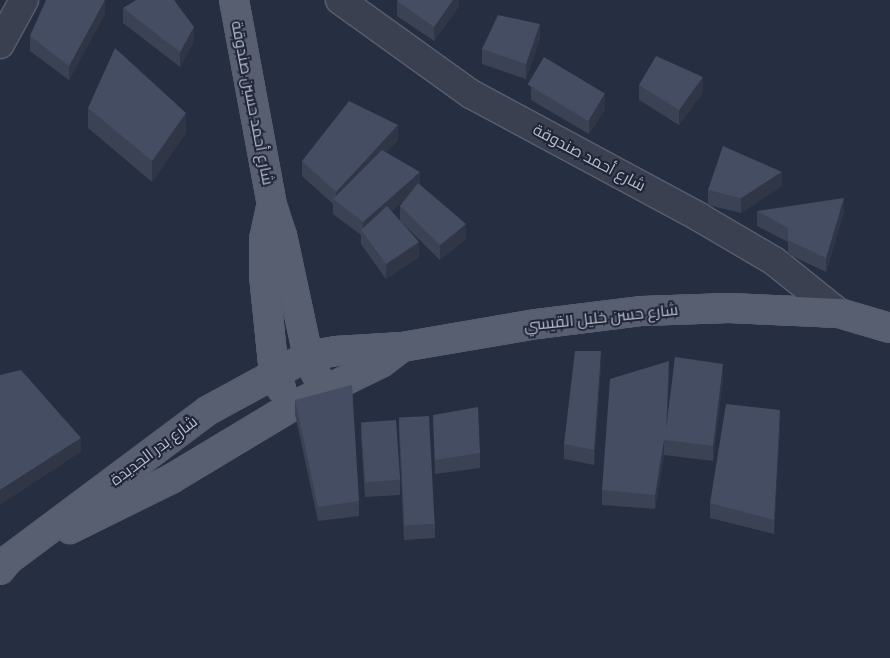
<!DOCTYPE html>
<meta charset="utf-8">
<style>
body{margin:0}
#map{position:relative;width:890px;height:658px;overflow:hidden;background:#262e41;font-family:Cabin,Cairo,sans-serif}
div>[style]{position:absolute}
.roads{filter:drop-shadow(1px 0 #585e6e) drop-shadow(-1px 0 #585e6e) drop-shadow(0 1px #585e6e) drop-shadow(0 -1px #585e6e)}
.minor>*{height:28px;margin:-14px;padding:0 14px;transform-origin:14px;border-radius:14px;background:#3a4050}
.major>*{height:28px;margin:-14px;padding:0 14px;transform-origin:14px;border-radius:14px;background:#585f70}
.wall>*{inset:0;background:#3b4254}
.shaded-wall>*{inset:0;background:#303645}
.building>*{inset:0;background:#454d62;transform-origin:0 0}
span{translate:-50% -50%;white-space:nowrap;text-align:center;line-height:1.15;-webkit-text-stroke:4px #1f2536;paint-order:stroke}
.street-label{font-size:16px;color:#b7bccb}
</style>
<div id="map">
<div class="roads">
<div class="minor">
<i style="left:340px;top:0;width:161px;rotate:35.7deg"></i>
<i style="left:471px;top:94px;width:259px;rotate:28.3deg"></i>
<i style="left:699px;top:217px;width:87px;rotate:30.4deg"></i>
<i style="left:774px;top:261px;width:83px;rotate:38.7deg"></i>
<i style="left:0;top:44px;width:50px;rotate:-61.4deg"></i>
</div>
<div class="major">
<i style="left:234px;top:0;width:208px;rotate:79.5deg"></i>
<i style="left:272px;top:205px;width:32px;rotate:72deg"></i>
<i style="left:282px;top:235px;width:124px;rotate:77.9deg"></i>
<i style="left:308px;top:356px;width:20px;rotate:66deg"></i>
<i style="left:271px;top:207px;width:33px;rotate:102deg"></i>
<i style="left:264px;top:239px;width:36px;rotate:90deg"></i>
<i style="left:264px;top:275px;width:99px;rotate:84.2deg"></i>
<i style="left:274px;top:373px;width:17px;rotate:65deg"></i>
<i style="left:70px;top:529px;width:113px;rotate:-26.3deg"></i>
<i style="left:171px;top:479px;width:138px;rotate:-31deg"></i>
<i style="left:289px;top:408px;width:102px;rotate:-26.1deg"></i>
<i style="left:381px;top:363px;width:26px;rotate:-37deg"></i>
<i style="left:0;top:570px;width:13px;rotate:-51deg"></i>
<i style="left:8px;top:560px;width:249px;rotate:-36.8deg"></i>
<i style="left:207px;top:411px;width:115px;rotate:-28.6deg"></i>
<i style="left:308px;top:356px;width:28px;rotate:-10deg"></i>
<i style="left:336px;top:351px;width:66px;rotate:-3.5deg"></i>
<i style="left:402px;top:347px;width:137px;rotate:-9.7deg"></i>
<i style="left:537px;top:324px;width:106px;rotate:-7.1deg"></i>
<i style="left:642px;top:311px;width:87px;rotate:-2deg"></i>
<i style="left:729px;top:308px;width:110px;rotate:2.6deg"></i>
<i style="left:839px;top:313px;width:53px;rotate:16.4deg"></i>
</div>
</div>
<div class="wall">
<i style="clip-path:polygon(459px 0,459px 6px,434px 41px,397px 16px,397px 1px)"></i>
<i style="clip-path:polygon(123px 8px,194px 41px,180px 67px,123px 23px)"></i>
<i style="clip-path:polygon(105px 14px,69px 80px,30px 51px,30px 36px)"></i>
<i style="clip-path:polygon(540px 39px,526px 79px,482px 64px,482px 49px)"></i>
<i style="clip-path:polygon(639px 85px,703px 92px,679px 125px,639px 100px)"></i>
<i style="clip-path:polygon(531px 86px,605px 109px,589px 134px,531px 100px)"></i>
<i style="clip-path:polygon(88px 108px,186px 133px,152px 182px,88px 128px)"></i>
<i style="clip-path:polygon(398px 140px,386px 152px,420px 184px,466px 239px,440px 260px,400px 221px,400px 206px,405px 199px,392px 211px,419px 257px,386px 279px,361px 244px,361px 235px,333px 214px,333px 204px,302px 176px,302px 161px)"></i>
<i style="clip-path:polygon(782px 186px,741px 213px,708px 205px,708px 190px)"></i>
<i style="clip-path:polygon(757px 211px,844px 212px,826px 272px,788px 254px,788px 242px,757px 226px)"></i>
<i style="clip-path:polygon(601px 365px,594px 465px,564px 459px,564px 444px)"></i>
<i style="clip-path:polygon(669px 376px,667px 420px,723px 379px,713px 461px,664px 455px,655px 509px,602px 505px,602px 490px)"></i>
<i style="clip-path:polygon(295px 400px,359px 501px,359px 516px,318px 521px,295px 414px)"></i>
<i style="clip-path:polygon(433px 415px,480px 453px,480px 468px,435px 474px)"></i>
<i style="clip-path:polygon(399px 418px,435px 524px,435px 538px,404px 540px,399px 432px)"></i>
<i style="clip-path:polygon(361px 422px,400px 480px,400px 495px,365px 497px,361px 437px)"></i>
<i style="clip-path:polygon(780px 425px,774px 534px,710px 518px,710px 503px)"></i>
</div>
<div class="shaded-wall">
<i style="clip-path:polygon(105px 0,105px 14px,69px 80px,69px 66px)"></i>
<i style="clip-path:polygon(453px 0,459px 0,459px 6px,434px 41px,434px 27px)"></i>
<i style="clip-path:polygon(540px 24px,540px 39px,526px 79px,526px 64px)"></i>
<i style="clip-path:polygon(194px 27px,194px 41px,180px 67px,180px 52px)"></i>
<i style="clip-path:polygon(703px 77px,703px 92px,679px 125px,679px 110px)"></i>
<i style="clip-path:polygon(605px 94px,605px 109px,589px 134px,589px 119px)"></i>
<i style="clip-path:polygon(186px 113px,186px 133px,152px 182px,152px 161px)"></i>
<i style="clip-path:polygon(398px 125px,398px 140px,339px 204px,336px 201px,336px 192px)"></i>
<i style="clip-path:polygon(420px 172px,420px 186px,365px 235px,363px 232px,363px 222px)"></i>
<i style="clip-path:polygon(782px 172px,782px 186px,741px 213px,741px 198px)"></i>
<i style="clip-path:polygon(844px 198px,844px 212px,826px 272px,826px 258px)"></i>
<i style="clip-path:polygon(466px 224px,466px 239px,440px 260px,440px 245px)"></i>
<i style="clip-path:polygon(419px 242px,419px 257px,386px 279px,386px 264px)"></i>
<i style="clip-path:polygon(601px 351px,601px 365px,594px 465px,594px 450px)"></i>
<i style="clip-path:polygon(669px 361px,669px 376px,666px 443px,666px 429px)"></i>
<i style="clip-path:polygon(723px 364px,723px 379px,713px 461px,713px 446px)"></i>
<i style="clip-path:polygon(780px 410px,780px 425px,774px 534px,774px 520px)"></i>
<i style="clip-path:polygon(81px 438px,81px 452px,0 505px,0 490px)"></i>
<i style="clip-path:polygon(664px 440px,664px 455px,655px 509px,655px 495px)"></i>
</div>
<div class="building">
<i style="clip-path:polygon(46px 0,105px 0,69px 66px,30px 36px)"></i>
<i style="clip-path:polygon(136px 0,174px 0,194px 27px,180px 52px,123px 8px)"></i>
<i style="clip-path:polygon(398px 0,453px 0,434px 27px,397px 1px)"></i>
<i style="clip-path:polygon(498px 15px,540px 24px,526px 64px,482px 49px)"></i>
<i style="clip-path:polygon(115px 48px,186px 113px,152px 161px,88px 108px)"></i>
<i style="clip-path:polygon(656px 56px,703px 77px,679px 110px,639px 85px)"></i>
<i style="left:544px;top:57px;width:71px;height:32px;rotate:31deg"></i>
<i style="clip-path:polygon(349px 101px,398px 125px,336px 192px,302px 161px)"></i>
<i style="clip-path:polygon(723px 146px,782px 172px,741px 198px,708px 190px)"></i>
<i style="clip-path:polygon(382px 150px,420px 172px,363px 222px,333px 199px)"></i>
<i style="clip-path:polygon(418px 183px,466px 224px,440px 245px,400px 206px)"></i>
<i style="clip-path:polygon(844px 198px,826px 258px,788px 240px,788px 228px,757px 211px)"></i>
<i style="clip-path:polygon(387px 206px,419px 242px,386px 264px,361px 230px)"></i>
<i style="clip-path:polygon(575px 351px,601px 351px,594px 450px,564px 444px)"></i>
<i style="clip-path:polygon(675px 357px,723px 364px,713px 446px,664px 440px,655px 495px,602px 490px,610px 379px,669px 361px,666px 429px)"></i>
<i style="clip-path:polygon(21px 370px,81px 438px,0 490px,0 375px)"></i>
<i style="clip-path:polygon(352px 385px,359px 501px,318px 507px,295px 400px)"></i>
<i style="clip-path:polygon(726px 404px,780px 410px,774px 520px,710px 503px)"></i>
<i style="clip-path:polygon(478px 407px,480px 453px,435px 460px,433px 415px)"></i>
<i style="left:429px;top:416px;width:108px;height:30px;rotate:87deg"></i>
<i style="left:396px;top:420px;width:60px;height:35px;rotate:86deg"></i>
</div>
<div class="street-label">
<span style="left:252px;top:103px;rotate:79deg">شارع أحمد حسين صندوقة</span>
<span style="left:589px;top:158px;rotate:28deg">شارع أحمد صندوقة</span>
<span style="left:601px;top:318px;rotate:-6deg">شارع حسن خليل القيسي</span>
<span style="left:154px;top:451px;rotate:-37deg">شارع بدر الجديدة</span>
</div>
</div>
